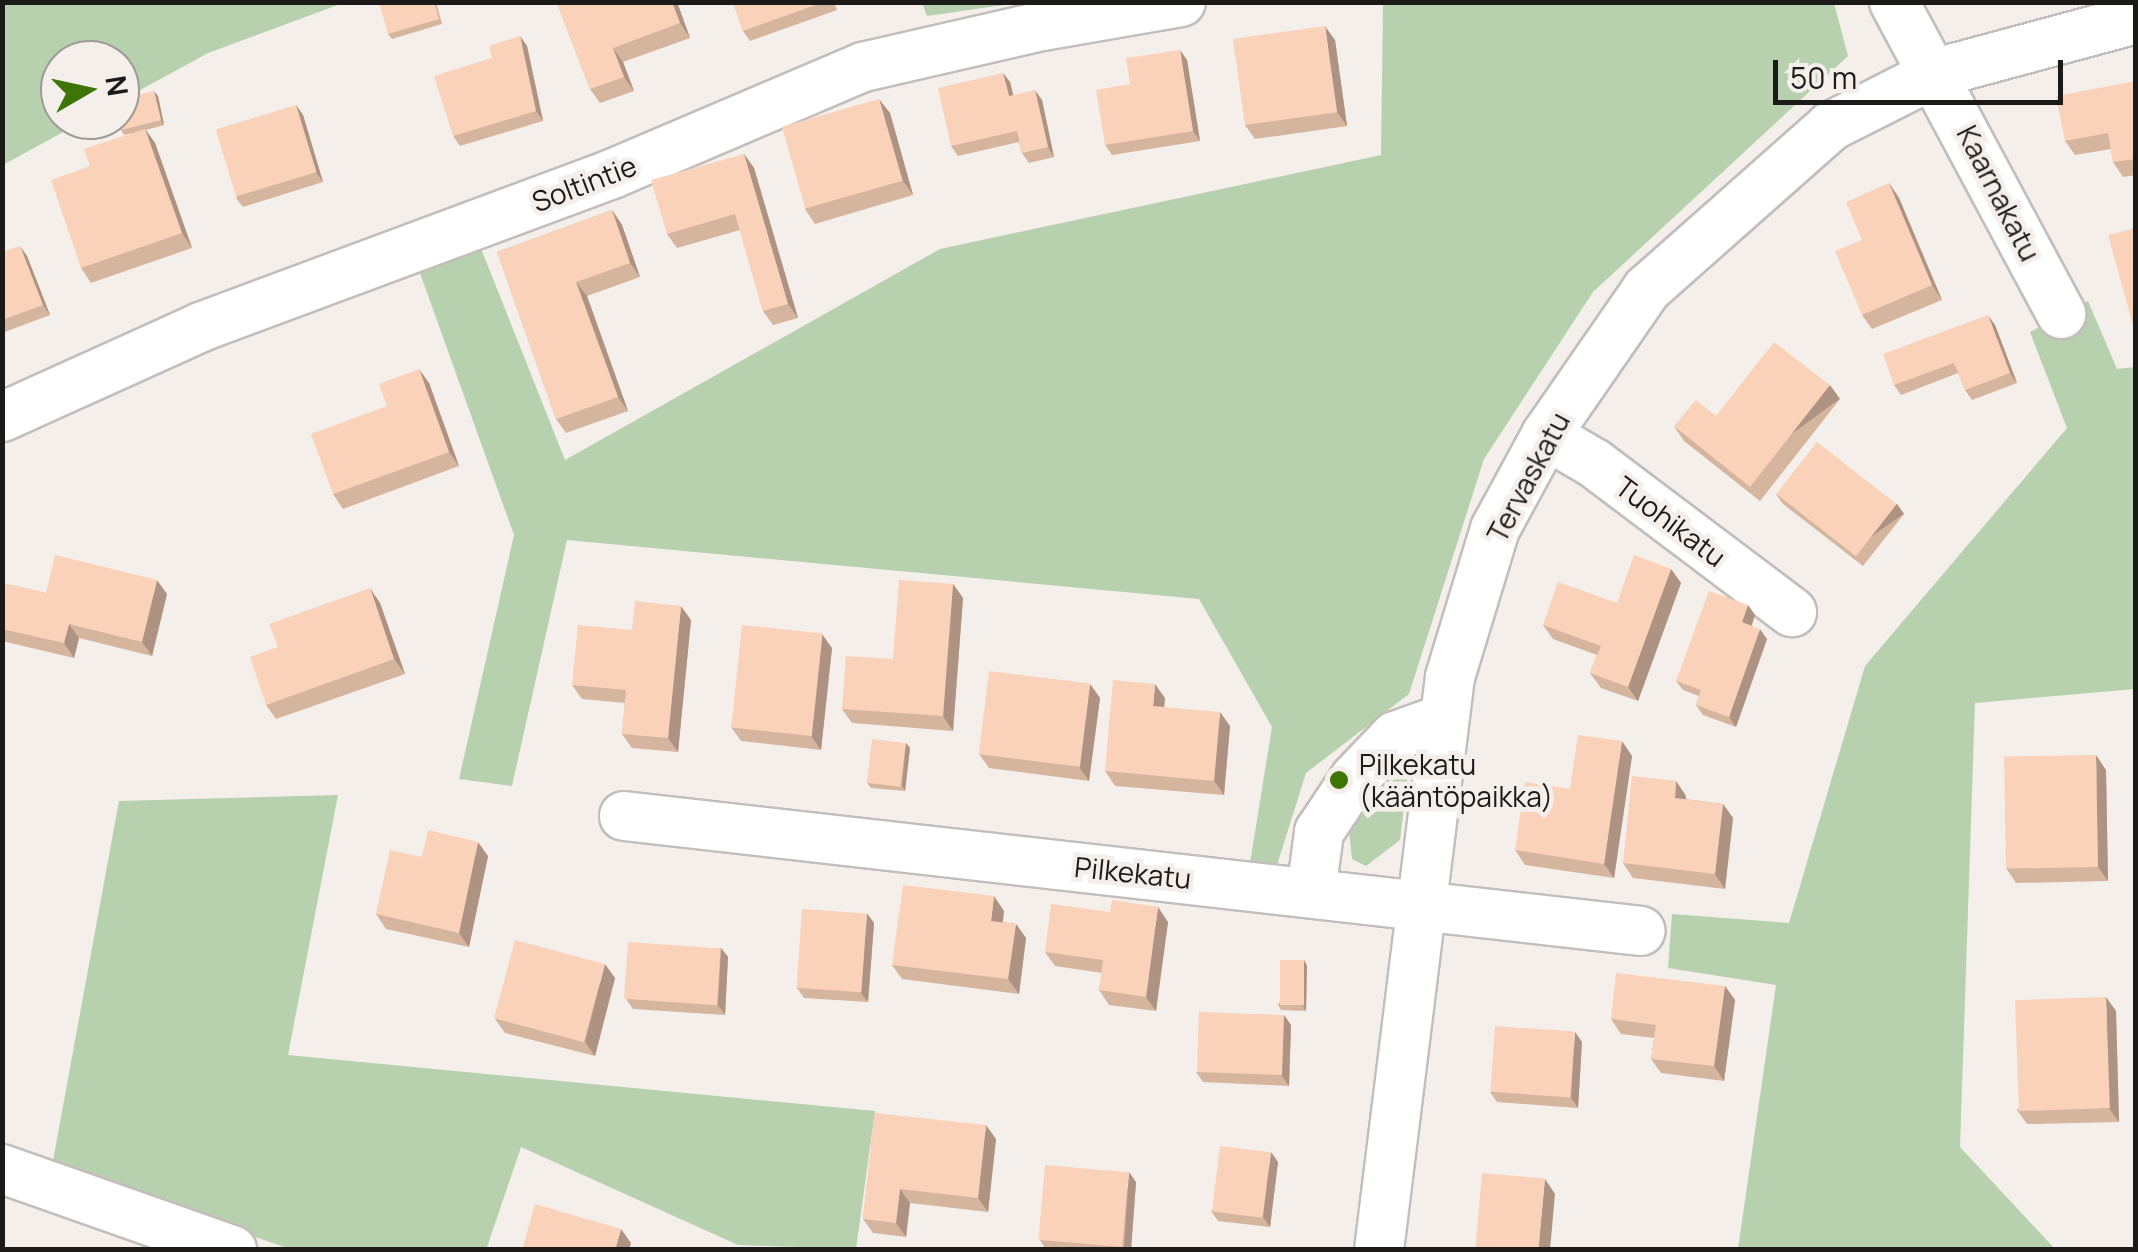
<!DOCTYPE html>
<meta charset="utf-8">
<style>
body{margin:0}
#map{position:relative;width:2138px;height:1252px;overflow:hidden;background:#f4efeb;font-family:Manrope,sans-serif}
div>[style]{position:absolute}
.green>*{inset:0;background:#b7d0ae}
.roads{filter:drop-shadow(2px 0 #c3bebb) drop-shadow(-2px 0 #c3bebb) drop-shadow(0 2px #c3bebb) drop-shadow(0 -2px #c3bebb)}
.minor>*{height:48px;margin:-24px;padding:0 24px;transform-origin:24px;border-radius:24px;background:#fff}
.wall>*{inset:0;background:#d6b59f}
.shaded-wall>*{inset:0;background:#ae9382;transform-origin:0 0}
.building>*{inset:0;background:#f9d2b9;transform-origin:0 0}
.dots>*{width:28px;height:28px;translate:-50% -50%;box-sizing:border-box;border:5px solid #f4efeb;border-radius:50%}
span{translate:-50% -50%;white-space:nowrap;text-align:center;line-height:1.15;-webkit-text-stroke:9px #f4efeb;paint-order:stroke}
.street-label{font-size:28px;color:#1c1a19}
.poi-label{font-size:28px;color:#1c1a19}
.left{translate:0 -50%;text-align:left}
.frame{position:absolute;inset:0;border:5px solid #1c1a19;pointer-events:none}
.north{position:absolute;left:40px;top:40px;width:100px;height:100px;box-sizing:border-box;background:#f4efeb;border:2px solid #9e9a97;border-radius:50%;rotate:81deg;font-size:28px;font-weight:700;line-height:40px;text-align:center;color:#1c1a19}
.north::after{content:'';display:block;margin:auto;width:35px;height:45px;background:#3d7506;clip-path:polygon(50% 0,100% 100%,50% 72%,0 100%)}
.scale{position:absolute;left:1773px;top:60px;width:290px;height:45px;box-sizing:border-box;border:5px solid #1c1a19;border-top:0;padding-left:12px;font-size:30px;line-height:35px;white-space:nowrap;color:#1c1a19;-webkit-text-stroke:8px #f4efeb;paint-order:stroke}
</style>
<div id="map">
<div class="green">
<i style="clip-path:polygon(12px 2px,343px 3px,208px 53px,120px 101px,120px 60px,60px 60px,60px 120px,85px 120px,3px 165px,3px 5px)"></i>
<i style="clip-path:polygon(922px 3px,922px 2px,1018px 3px,927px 16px)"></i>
<i style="clip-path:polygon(1383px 3px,1834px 3px,1848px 56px,1593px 292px,1484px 459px,1409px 694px,1306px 773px,1276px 868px,1250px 863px,1272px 727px,1199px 599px,567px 540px,512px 786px,459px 779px,514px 535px,416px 262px,480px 246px,565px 460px,940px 249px,1381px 155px)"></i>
<i style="clip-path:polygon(2088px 301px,2117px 369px,2135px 367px,2135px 689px,1975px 703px,1960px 1147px,2055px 1249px,1738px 1249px,1776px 985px,1668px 968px,1672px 914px,1789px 923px,1865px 666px,2067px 428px,2030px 332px)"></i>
<i style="clip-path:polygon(1409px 766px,1400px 840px,1366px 866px,1352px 859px,1348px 821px)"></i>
<i style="clip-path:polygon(338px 795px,288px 1055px,875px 1111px,856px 1249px,738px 1245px,521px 1147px,486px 1250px,290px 1249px,52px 1166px,119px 801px)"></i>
</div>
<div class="roads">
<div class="minor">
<i style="left:1894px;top:2px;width:354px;rotate:61.8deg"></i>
<i style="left:2px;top:417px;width:218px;rotate:-24.3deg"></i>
<i style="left:201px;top:327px;width:439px;rotate:-20.4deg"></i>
<i style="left:612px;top:174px;width:273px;rotate:-23.1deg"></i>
<i style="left:863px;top:67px;width:184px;rotate:-12.9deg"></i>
<i style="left:1042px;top:26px;width:141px;rotate:-9.8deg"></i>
<i style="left:1546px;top:435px;width:56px;rotate:30.3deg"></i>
<i style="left:1594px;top:463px;width:248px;rotate:37deg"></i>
<i style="left:624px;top:816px;width:1023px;rotate:6.45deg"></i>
<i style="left:1311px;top:893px;width:62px;rotate:-82.5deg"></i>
<i style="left:1319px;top:832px;width:65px;rotate:-56.3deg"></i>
<i style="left:1355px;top:778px;width:58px;rotate:-46.4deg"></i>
<i style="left:1395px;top:736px;width:51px;rotate:-19.5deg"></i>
<i style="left:2px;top:1169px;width:244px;rotate:19.4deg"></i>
<i style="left:1379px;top:1250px;width:577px;rotate:-82.94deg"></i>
<i style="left:1450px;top:677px;width:155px;rotate:-73.1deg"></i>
<i style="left:1495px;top:529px;width:107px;rotate:-61.5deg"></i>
<i style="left:1546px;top:435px;width:178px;rotate:-55.3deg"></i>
<i style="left:1647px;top:289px;width:246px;rotate:-41.5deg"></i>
<i style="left:1831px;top:126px;width:118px;rotate:-26.8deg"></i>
<i style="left:1936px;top:73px;width:207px;rotate:-15.1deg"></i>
</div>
</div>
<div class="wall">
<i style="clip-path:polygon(436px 2px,442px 24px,392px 39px,388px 34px)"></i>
<i style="clip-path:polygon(677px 2px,690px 38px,623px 62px,634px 91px,600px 103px,590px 89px,557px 3px)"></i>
<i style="clip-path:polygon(733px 2px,834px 2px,837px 10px,750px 41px,743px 31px)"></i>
<i style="clip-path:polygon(1335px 40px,1347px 126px,1255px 139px,1245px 125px)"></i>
<i style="clip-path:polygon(527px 46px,543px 121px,460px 146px,453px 136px,492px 58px)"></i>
<i style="clip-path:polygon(1187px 60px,1200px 141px,1112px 155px,1105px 145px,1130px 84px)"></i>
<i style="clip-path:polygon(1003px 73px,1010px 82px,1013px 95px,1042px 100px,1054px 157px,1029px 163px,1022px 153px,1019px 142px,958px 156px,951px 146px)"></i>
<i style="clip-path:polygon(2136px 81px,2136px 175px,2123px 177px,2113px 162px,2111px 149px,2075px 155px,2065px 141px)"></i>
<i style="clip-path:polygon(158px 96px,164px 125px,146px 130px,155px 143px,192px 248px,91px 283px,81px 268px,90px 166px,132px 133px,124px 135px,121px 130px)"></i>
<i style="clip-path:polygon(296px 105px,303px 115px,323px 182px,243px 207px,236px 198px)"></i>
<i style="clip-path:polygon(890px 113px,913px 195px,815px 224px,805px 209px)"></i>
<i style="clip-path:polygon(744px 154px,754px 168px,798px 318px,773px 325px,763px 311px,740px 230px,677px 248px,667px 234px)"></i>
<i style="clip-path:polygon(1889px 183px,1899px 198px,1942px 300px,1872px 329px,1862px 315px,1862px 240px)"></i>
<i style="clip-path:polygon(612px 210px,622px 225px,640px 277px,587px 296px,628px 411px,566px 433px,556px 419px,497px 252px)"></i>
<i style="clip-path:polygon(2px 252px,27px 256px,50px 315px,2px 333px)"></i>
<i style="clip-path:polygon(1995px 325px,2017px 383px,1972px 400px,1965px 390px,1958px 373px,1901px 395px,1894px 385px)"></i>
<i style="clip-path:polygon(429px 383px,459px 466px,343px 509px,333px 494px,387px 406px)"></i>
<i style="clip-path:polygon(1840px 399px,1760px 501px,1684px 441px,1674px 426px,1716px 416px)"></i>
<i style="clip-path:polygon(1776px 494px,1897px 504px,1904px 514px,1863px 566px,1783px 504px)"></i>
<i style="clip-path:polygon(1671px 569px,1681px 583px,1638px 701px,1601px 688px,1590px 673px,1597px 655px,1553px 639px,1543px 625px,1617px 603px)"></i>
<i style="clip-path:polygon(2px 583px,46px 593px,167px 594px,152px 656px,79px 638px,74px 658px,2px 641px)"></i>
<i style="clip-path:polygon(953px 584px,963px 598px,953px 731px,852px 723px,842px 709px,893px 659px)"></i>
<i style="clip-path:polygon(380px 603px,405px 674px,276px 719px,266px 705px)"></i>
<i style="clip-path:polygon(1748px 605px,1755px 615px,1752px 626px,1767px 639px,1736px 727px,1703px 715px,1696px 705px,1699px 696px,1683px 690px,1676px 681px)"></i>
<i style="clip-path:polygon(691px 620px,678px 752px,632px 748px,622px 734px,625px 703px,582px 699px,572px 685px,632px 630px)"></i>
<i style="clip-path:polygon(832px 648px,821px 750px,741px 741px,731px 727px)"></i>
<i style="clip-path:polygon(1090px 684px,1100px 698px,1089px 781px,989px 768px,979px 754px)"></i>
<i style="clip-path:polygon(1165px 698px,1164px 707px,1230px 726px,1224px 795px,1115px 786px,1105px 771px)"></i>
<i style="clip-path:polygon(906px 743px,910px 748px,905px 791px,871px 788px,867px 783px)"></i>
<i style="clip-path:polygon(1632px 756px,1614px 878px,1525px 865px,1515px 850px,1570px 789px)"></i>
<i style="clip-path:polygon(2106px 770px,2108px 881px,2016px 883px,2006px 868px)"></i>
<i style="clip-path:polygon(1676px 781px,1686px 796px,1686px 799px,1723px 804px,1733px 818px,1725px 889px,1633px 878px,1623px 863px)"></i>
<i style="clip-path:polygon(488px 856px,469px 947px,386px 929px,376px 914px,422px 857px)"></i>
<i style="clip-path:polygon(1004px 911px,1003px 922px,1016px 924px,1026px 938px,1019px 994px,902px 979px,892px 965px)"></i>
<i style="clip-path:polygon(1168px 922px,1156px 1011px,1109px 1005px,1099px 990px,1102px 973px,1055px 966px,1045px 952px)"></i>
<i style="clip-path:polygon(874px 923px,868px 1002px,804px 998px,797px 988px)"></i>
<i style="clip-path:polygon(721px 948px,728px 957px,725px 1015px,633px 1009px,626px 999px)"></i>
<i style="clip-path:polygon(1304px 960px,1307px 966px,1306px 1011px,1281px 1010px,1278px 1005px)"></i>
<i style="clip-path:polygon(615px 978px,595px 1056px,505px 1033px,495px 1019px)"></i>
<i style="clip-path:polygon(1725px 986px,1735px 1000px,1724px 1081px,1661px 1073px,1651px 1059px,1654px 1038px,1621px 1034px,1611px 1019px)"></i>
<i style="clip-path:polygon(2116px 1011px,2119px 1122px,2027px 1124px,2017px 1110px)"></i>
<i style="clip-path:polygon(1284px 1015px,1291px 1025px,1289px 1086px,1203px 1082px,1196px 1072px)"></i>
<i style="clip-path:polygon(1582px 1042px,1578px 1108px,1497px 1102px,1490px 1092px)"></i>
<i style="clip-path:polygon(875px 1113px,996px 1139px,988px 1212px,910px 1203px,906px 1237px,873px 1233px,863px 1219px)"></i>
<i style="clip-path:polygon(1278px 1162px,1270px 1227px,1218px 1221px,1211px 1211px)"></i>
<i style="clip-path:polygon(1136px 1182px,1131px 1250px,1046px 1250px,1040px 1240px)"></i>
</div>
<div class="shaded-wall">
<i style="clip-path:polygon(672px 2px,677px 2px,690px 38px,680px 23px)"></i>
<i style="clip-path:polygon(1325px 26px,1335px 40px,1347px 126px,1337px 112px)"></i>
<i style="clip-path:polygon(520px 36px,527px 46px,543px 121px,536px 111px)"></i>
<i style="clip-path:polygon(613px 48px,623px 62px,634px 91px,624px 77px)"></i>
<i style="clip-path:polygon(1180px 50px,1187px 60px,1200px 141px,1193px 131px)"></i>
<i style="clip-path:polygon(1003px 73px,1010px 82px,1016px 106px,1009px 96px)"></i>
<i style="clip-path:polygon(1035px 90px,1042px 100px,1054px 157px,1048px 147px)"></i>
<i style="clip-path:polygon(154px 91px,158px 96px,164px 125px,161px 120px)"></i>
<i style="clip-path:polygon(879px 99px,890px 113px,913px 195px,903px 181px)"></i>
<i style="clip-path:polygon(296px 105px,303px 115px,323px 182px,316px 172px)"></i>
<i style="clip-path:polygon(145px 129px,155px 143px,192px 248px,182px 233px)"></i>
<i style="clip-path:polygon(744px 154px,754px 168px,798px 318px,788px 304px)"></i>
<i style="clip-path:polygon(1889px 183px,1899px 198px,1942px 300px,1932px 285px)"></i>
<i style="clip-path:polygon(612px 210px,622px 225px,640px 277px,630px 263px)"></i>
<i style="clip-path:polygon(20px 246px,27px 256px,50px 315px,43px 305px)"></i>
<i style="clip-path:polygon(576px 282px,587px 296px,628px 411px,618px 397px)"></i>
<i style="clip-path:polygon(1988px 315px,1995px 325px,2017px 383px,2010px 373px)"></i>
<i style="clip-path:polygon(419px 369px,429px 383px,459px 466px,449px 452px)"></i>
<i style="left:1830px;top:385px;width:17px;height:130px;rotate:54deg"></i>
<i style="left:1897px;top:504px;width:12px;height:66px;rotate:55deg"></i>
<i style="clip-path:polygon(1671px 569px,1681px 583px,1638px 701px,1628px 687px)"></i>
<i style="clip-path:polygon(157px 580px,167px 594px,152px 656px,142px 642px)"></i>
<i style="clip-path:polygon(953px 584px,963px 598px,953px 731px,943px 716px)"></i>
<i style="clip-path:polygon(370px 588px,380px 603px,405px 674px,394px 659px)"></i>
<i style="clip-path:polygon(1748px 605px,1755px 615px,1749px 632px,1742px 622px)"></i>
<i style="clip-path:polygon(681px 606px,691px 620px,678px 752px,668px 738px)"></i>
<i style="clip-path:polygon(69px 624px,79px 638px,74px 658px,64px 643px)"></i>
<i style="clip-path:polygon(1760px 629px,1767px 639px,1736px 727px,1729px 717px)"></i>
<i style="clip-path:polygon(822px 634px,832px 648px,821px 750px,811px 736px)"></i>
<i style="clip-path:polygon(1090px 684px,1100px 698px,1089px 781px,1079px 767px)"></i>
<i style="clip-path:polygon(1155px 684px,1165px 698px,1163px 720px,1153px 706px)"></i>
<i style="clip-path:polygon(1220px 712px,1230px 726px,1224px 795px,1214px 781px)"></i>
<i style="clip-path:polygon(1622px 741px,1632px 756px,1614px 878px,1604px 864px)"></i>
<i style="clip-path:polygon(906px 743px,910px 748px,905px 791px,902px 786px)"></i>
<i style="clip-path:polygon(2096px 755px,2106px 770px,2108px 881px,2098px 867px)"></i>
<i style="clip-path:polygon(1676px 781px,1686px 796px,1685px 812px,1675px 798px)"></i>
<i style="clip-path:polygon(1723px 804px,1733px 818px,1725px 889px,1715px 874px)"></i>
<i style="clip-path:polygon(478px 842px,488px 856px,469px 947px,459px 933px)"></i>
<i style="clip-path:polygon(994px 896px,1004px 911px,1001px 935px,991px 921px)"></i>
<i style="clip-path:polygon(1158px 907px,1168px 922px,1156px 1011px,1146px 997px)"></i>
<i style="clip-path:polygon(867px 913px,874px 923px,868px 1002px,861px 993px)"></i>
<i style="clip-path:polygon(1016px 924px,1026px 938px,1019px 994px,1008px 979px)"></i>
<i style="clip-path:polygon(721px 948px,728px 957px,725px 1015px,718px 1005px)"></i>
<i style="clip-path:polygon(1304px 960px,1307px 966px,1306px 1011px,1303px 1006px)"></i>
<i style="clip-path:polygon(605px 964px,615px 978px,595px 1056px,585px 1042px)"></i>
<i style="clip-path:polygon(1725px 986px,1735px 1000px,1724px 1081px,1714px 1066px)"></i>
<i style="clip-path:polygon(2106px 997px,2116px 1011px,2119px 1122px,2109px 1108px)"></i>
<i style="clip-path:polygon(1284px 1015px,1291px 1025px,1289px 1086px,1282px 1076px)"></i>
<i style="clip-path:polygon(1575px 1032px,1582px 1042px,1578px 1108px,1571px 1098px)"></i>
<i style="clip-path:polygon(986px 1125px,996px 1139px,988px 1212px,978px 1198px)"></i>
<i style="clip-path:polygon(1271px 1152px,1278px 1162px,1270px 1227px,1263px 1217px)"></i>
<i style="clip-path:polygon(1129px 1172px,1136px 1182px,1131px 1250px,1126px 1250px,1124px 1247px)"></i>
<i style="clip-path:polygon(1545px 1179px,1555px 1194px,1550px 1250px,1538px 1250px)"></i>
<i style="clip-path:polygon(900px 1189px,910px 1203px,906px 1237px,896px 1223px)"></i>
<i style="clip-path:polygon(621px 1229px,631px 1243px,629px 1250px,615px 1250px)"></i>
</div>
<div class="building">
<i style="clip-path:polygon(379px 2px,434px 2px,439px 19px,388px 34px)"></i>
<i style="clip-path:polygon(672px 2px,680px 23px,613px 48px,624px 77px,590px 89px,557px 3px)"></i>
<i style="clip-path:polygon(733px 2px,824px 2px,743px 31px)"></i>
<i style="left:1325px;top:26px;width:87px;height:93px;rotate:82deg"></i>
<i style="clip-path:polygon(520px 36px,536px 111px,453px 136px,434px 76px,492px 58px,489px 46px)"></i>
<i style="clip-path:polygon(1180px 50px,1193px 131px,1105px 145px,1096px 90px,1130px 84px,1126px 58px)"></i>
<i style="clip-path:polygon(1003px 73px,1009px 96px,1035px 90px,1048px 147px,1022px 153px,1017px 131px,951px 146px,938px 88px)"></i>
<i style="clip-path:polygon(2136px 81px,2136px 159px,2113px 162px,2108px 133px,2065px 141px,2056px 96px)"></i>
<i style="clip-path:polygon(154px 91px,161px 120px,121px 130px,119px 120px,120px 120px,120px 99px)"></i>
<i style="left:879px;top:99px;width:85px;height:101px;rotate:74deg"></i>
<i style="left:296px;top:105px;width:70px;height:84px;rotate:73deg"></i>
<i style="clip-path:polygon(145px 129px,182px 233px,81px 268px,51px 180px,90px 166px,84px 149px)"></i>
<i style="clip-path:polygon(744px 154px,788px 304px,763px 311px,735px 214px,667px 234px,651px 180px)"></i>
<i style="clip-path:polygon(1889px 183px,1932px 285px,1862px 315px,1835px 251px,1862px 240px,1846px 202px)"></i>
<i style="clip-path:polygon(612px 210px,630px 263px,576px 282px,618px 397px,556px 419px,497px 252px)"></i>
<i style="clip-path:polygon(2136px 228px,2136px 329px,2134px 329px,2108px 235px)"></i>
<i style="clip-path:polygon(20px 246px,43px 305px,2px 320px,2px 252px)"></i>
<i style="clip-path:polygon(1988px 315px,2010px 373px,1965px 390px,1954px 363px,1894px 385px,1883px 354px)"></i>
<i style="clip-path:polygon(1774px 342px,1830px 385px,1750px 487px,1674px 426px,1696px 400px,1716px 416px)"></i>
<i style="clip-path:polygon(419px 369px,449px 452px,333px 494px,311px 434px,387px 406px,379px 384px)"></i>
<i style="left:1817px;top:442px;width:101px;height:66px;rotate:38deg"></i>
<i style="clip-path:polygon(55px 555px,157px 580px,142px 642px,69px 624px,64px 643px,2px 629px,2px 583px,46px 593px)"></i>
<i style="clip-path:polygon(1634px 555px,1671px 569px,1628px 687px,1590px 673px,1601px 646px,1543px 625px,1558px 582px,1617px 603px)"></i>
<i style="clip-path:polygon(899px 580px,953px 584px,943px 716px,842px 709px,846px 656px,893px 659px)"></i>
<i style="clip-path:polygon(370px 588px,394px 659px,266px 705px,250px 657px,278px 647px,269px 624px)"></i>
<i style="clip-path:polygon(1709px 591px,1748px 605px,1742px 622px,1760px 629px,1729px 717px,1696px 705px,1701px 690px,1676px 681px)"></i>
<i style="clip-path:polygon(635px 601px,681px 606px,668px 738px,622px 734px,626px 690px,572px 685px,578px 625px,632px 630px)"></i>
<i style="left:742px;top:625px;width:81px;height:103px;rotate:6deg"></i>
<i style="left:989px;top:671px;width:102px;height:84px;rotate:7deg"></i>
<i style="clip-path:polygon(1113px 680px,1155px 684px,1153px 706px,1220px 712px,1214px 781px,1105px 771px)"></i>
<i style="clip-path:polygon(1578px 735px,1622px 741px,1604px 864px,1515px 850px,1525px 782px,1570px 789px)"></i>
<i style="left:872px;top:739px;width:34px;height:44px;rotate:7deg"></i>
<i style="left:2096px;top:755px;width:112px;height:92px;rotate:89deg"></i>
<i style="clip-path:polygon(1632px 776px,1676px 781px,1675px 798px,1723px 804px,1715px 874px,1623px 863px)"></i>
<i style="clip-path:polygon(428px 830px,478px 842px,459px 933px,376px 914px,390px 850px,422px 857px)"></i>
<i style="clip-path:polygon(903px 885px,994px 896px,991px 921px,1016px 924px,1008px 979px,892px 965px)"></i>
<i style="clip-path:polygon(1112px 900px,1158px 907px,1146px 997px,1099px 990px,1103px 960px,1045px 952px,1051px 904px,1110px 912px)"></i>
<i style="left:802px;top:909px;width:65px;height:79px;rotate:4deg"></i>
<i style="left:515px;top:940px;width:93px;height:81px;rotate:15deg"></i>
<i style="left:628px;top:942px;width:93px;height:57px;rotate:4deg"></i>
<i style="left:1280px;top:960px;width:24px;height:45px"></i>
<i style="clip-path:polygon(1616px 973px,1725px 986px,1714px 1066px,1651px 1059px,1656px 1025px,1611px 1019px)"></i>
<i style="left:2106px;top:997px;width:111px;height:91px;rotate:88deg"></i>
<i style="left:1199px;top:1012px;width:85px;height:60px;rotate:2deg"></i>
<i style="left:1495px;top:1026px;width:80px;height:66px;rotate:4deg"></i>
<i style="clip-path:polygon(875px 1113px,986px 1125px,978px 1198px,900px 1189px,896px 1223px,863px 1219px)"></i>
<i style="left:1220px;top:1146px;width:51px;height:66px;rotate:7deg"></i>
<i style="left:1045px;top:1165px;width:84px;height:75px;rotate:5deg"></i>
<i style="left:1482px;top:1173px;width:63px;height:77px;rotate:5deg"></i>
<i style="clip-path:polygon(535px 1204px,621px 1229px,615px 1250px,522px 1250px)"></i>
</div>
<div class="dots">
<i style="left:1339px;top:780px;background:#3d7506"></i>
</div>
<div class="street-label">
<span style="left:584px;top:183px;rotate:-21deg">Soltintie</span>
<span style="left:1999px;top:193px;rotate:63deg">Kaarnakatu</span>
<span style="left:1528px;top:477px;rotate:-62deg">Tervaskatu</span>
<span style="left:1671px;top:521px;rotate:37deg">Tuohikatu</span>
<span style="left:1133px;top:872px;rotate:6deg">Pilkekatu</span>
</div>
<div class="poi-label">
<span class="left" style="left:1359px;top:780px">Pilkekatu<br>(kääntöpaikka)</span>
</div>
<div class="frame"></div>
<div class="north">N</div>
<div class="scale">50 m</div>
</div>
